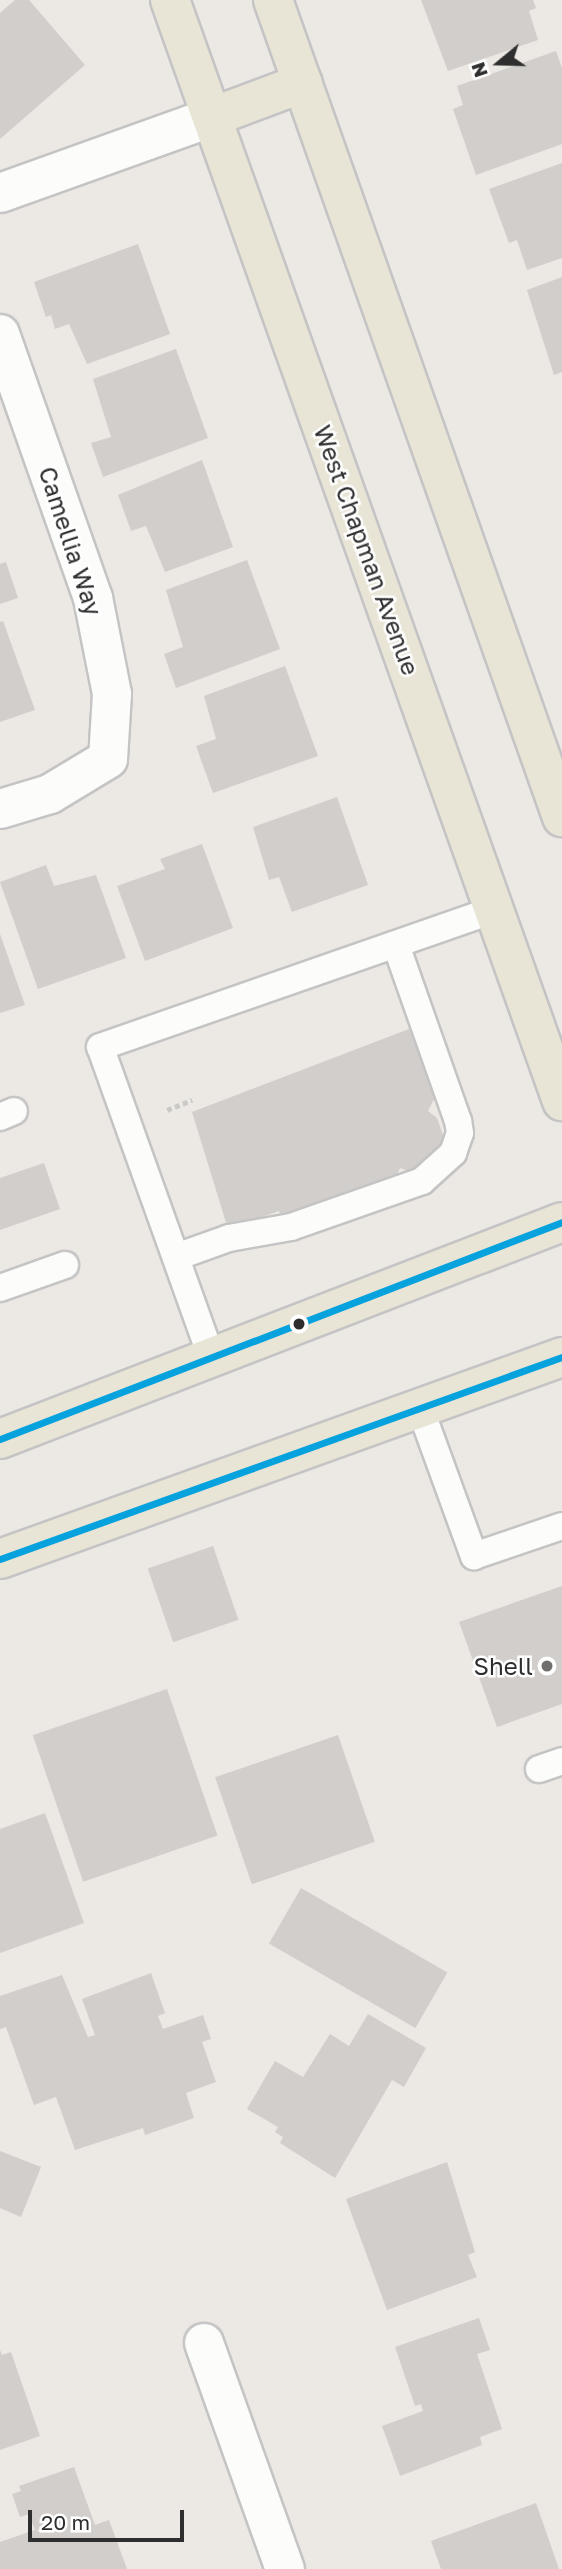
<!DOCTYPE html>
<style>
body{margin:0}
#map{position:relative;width:562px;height:2569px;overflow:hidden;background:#ece8e4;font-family:"Golos Text",sans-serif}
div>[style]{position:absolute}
.building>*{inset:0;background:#d1cecb;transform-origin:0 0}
.path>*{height:4.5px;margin-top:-2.25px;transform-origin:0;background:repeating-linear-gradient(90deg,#c9c9c8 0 5px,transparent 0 8.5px)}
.roads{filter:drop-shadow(2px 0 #c5c4c5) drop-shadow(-2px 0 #c5c4c5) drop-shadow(0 2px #c5c4c5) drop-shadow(0 -2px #c5c4c5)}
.lane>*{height:26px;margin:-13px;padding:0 13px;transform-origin:13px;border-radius:13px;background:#fcfcfb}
.street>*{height:38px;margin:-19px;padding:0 19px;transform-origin:19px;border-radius:19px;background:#fcfcfb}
.primary>*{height:38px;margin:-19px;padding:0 19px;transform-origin:19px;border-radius:19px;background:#e8e4d6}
.bus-1>*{height:7px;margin:-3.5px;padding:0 3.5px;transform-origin:3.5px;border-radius:3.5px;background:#05a2de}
.dots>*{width:19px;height:19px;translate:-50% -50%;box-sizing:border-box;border:4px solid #fff;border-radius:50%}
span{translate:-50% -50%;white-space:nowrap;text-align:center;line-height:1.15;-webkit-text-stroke:5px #fff;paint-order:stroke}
.street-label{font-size:24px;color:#2e2e2e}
.poi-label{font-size:24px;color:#2e2e2e}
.right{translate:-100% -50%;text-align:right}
.north{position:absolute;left:464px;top:28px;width:70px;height:70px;-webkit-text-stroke:5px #fff;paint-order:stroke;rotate:251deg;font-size:19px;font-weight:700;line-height:28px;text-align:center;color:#2e2e2e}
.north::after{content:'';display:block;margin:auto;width:24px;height:32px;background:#2e2e2e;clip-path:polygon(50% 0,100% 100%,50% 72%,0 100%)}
.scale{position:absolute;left:28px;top:2510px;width:156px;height:32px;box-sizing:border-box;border:4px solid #2e2e2e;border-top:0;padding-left:9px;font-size:21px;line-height:24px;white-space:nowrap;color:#2e2e2e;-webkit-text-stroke:5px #fff;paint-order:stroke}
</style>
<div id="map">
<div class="building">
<i style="clip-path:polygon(15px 0,29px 0,85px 65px,0 139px,0 13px)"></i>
<i style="clip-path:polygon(421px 0,533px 0,536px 8px,529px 11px,538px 40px,448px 71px)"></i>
<i style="clip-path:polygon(556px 51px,562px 68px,562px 144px,476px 175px,453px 109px,463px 105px,457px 86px)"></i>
<i style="clip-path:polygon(562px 163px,562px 258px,527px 270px,517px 240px,509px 243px,489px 189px)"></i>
<i style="clip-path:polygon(138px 244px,170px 334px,87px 364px,69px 324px,55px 329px,51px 315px,46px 317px,34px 282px)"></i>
<i style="clip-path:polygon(562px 277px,562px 372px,554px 375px,527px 290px)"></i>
<i style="clip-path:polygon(176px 349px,208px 438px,103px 477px,91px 443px,111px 437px,93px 379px)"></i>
<i style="clip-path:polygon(202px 460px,233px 547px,165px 572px,146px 526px,131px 531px,118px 495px)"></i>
<i style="clip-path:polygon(247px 560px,280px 649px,176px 688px,164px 654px,183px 647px,166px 590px)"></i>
<i style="clip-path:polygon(6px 562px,18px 598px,0 604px,0 564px)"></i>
<i style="clip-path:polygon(3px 621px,35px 710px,0 722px,0 622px)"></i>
<i style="clip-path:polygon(285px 666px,318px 756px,213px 793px,196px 746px,216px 739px,204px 696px)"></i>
<i style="clip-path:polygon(337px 797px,368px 885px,292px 912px,279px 877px,269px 880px,253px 827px)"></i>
<i style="clip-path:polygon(202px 844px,233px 928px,145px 961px,117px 886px,165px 869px,160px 859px)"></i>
<i style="clip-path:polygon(46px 865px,54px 886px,96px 875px,126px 958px,38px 989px,0 882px)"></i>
<i style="clip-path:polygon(0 934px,25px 1005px,0 1013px)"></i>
<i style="clip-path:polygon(409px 1029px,436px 1095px,428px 1111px,437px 1118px,445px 1141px,433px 1163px,411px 1172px,400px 1168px,396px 1177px,284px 1224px,279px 1211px,228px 1229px,192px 1112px)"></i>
<i style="clip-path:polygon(44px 1163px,60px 1209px,0 1230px,0 1178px)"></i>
<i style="left:213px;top:1546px;width:78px;height:69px;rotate:71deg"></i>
<i style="clip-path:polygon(562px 1586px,562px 1704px,497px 1727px,459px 1622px)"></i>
<i style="left:167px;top:1689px;width:155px;height:142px;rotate:71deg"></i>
<i style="left:338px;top:1735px;width:113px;height:130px;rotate:71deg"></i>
<i style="clip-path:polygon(45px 1813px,84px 1923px,0 1953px,0 1829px)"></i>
<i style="left:301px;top:1888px;width:169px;height:64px;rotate:30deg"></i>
<i style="clip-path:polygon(151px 1973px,165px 2013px,158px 2016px,163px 2029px,203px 2015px,211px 2039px,202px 2042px,216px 2082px,186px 2093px,194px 2118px,145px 2135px,143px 2128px,75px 2150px,56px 2097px,34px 2105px,6px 2027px,0 2029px,0 1996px,62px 1975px,88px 2037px,95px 2035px,82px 1999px)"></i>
<i style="clip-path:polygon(368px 2014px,426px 2048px,404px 2087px,392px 2080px,335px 2178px,280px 2143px,283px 2137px,275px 2132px,278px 2127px,247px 2109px,275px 2061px,303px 2077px,330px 2034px,349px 2046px)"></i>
<i style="clip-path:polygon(0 2151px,41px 2167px,21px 2217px,0 2208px)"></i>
<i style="clip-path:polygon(447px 2162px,475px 2252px,468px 2255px,477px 2277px,387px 2310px,346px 2199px)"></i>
<i style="clip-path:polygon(479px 2318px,490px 2350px,477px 2354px,502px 2429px,480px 2437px,482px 2445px,400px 2476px,382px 2426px,423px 2411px,421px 2404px,415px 2406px,395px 2347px)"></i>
<i style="clip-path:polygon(0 2350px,2px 2355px,11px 2352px,40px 2436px,0 2450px)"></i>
<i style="clip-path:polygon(74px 2467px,95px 2525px,109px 2520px,127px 2569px,0 2569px,0 2542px,35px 2530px,29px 2514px,20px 2517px,12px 2494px,21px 2491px,19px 2486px)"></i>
<i style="clip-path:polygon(536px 2503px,559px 2569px,441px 2569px,431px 2541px)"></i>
</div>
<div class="path">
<i style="left:167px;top:1110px;width:27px;rotate:-22deg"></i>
</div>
<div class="roads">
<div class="lane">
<i style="left:0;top:1117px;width:15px;rotate:-23deg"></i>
<i style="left:176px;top:1257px;width:56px;rotate:-19.7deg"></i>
<i style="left:229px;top:1238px;width:63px;rotate:-10.1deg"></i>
<i style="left:291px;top:1227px;width:139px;rotate:-19.3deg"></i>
<i style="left:422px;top:1181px;width:42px;rotate:-42.1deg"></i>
<i style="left:453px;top:1153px;width:21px;rotate:-71deg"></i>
<i style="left:460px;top:1133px;width:12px;rotate:-99deg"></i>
<i style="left:458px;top:1121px;width:187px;rotate:-109.4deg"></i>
<i style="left:0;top:1288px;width:69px;rotate:-19.5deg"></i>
<i style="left:212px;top:1359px;width:331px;rotate:-109.7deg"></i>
<i style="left:100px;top:1047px;width:420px;rotate:-19.2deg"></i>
<i style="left:420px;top:1408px;width:158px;rotate:70deg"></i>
<i style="left:474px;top:1556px;width:93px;rotate:-18.8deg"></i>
<i style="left:539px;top:1769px;width:24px;rotate:-19deg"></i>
</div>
<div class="street">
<i style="left:0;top:193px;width:225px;rotate:-19.7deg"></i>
<i style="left:0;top:334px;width:280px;rotate:70.6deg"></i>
<i style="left:93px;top:598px;width:98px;rotate:78.8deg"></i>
<i style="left:112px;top:694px;width:65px;rotate:93.5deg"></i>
<i style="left:108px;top:759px;width:68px;rotate:148.9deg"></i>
<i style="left:50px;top:794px;width:52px;rotate:163.3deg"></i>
<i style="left:204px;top:2343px;width:240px;rotate:70.3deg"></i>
</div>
<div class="primary">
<i style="left:170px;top:0;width:1169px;rotate:70.4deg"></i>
<i style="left:273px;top:0;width:867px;rotate:70.52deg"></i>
<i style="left:212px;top:117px;width:97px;rotate:-20.5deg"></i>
<i style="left:0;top:1439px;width:602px;rotate:-21.11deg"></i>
<i style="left:0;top:1559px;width:597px;rotate:-19.77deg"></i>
</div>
</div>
<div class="bus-1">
<i style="left:0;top:1439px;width:602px;rotate:-21.11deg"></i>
<i style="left:0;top:1559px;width:597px;rotate:-19.77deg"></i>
</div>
<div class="dots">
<i style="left:299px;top:1324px;background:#2e2e2e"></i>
<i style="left:547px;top:1666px;background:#706f6e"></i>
</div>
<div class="street-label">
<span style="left:71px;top:541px;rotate:72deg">Camellia Way</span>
<span style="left:367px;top:550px;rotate:70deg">West Chapman Avenue</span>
</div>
<div class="poi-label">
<span class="right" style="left:533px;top:1666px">Shell</span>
</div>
<div class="north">N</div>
<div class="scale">20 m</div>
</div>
